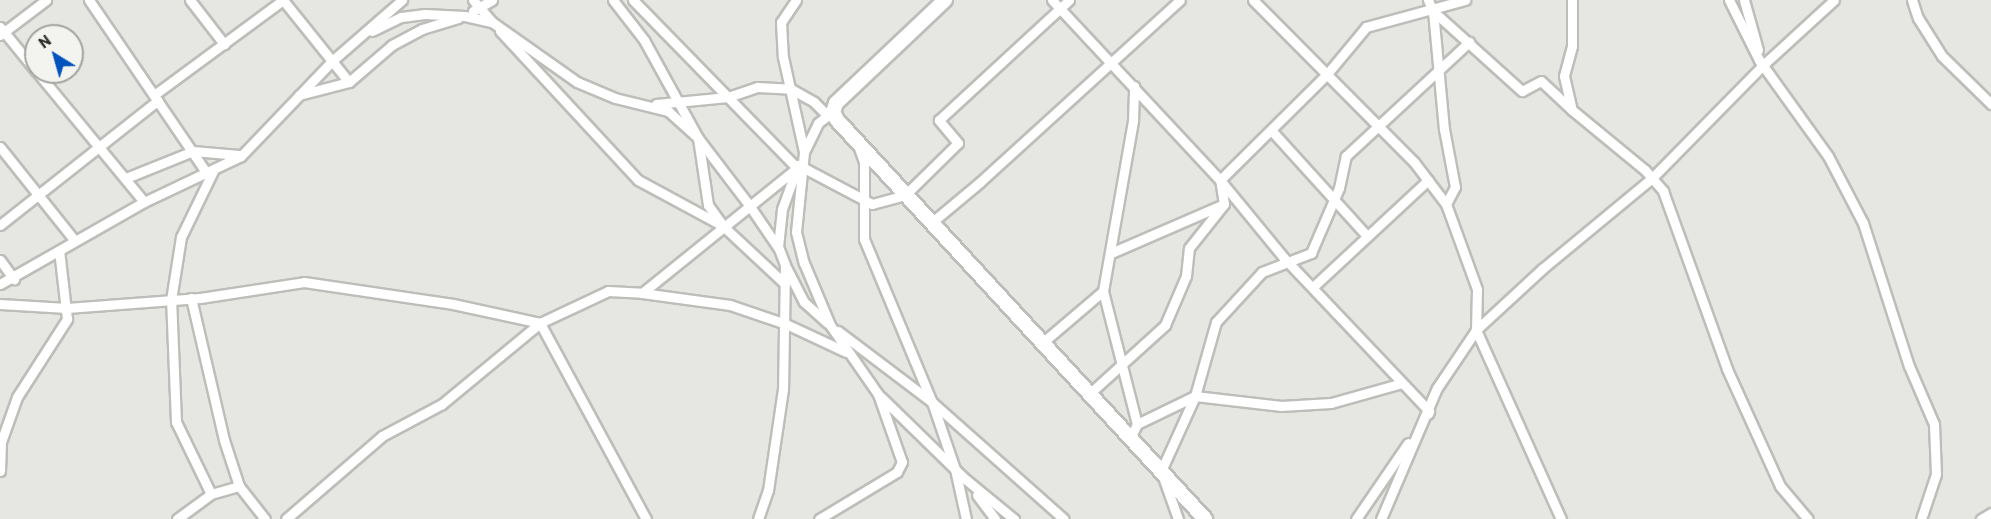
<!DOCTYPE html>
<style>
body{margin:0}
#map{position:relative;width:1991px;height:519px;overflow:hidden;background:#e6e6e2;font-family:Barlow,sans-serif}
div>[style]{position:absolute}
.roads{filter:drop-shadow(2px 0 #bdbdba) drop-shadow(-2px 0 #bdbdba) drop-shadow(0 2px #bdbdba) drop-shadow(0 -2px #bdbdba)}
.street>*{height:9px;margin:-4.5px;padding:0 4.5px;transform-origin:4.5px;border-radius:4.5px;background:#fff}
.secondary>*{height:14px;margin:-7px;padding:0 7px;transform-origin:7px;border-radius:7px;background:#fff}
span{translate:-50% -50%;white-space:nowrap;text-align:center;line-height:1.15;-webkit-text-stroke:5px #f3f3f0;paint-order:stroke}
.north{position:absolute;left:24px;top:24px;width:60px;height:60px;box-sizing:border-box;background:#f3f3f0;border:2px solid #a3a3a1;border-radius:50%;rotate:323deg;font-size:16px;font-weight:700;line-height:24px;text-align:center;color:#2b2b2a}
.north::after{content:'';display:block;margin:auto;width:21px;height:27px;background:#0152bc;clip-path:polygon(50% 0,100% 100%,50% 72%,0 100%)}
</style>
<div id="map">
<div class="roads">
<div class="street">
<i style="left:89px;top:0;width:208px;rotate:55.8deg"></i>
<i style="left:190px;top:0;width:56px;rotate:52.3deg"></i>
<i style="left:283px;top:0;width:105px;rotate:51.2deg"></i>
<i style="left:473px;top:0;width:28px;rotate:49deg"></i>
<i style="left:613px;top:0;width:51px;rotate:52.2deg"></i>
<i style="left:644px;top:40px;width:112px;rotate:61.1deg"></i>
<i style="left:698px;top:138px;width:84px;rotate:52.7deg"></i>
<i style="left:749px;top:205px;width:53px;rotate:55.7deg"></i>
<i style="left:779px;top:249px;width:17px;rotate:69deg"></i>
<i style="left:785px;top:265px;width:124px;rotate:90.9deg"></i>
<i style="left:783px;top:389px;width:102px;rotate:98.4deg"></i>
<i style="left:768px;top:490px;width:31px;rotate:109deg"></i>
<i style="left:633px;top:0;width:235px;rotate:45.7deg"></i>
<i style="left:796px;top:0;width:27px;rotate:124deg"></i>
<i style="left:781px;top:22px;width:35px;rotate:87deg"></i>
<i style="left:783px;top:57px;width:97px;rotate:77.5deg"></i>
<i style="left:804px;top:152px;width:80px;rotate:95.7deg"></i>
<i style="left:796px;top:232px;width:32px;rotate:76deg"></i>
<i style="left:804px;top:263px;width:67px;rotate:67.2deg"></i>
<i style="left:830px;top:325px;width:84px;rotate:55.2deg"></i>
<i style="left:878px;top:394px;width:72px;rotate:70.6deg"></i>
<i style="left:902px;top:462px;width:11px;rotate:117deg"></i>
<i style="left:897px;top:472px;width:91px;rotate:148.9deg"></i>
<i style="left:1052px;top:0;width:246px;rotate:47deg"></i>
<i style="left:1220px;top:180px;width:101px;rotate:50.6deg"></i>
<i style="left:1284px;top:258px;width:211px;rotate:46.5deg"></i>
<i style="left:1429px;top:411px;width:3px;rotate:108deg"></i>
<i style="left:1253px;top:0;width:228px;rotate:45.2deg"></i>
<i style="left:1414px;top:162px;width:53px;rotate:52.7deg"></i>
<i style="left:1446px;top:204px;width:90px;rotate:70deg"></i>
<i style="left:1477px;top:289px;width:41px;rotate:91.4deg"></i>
<i style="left:1476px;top:330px;width:207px;rotate:65.8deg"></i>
<i style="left:1428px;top:0;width:12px;rotate:66deg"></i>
<i style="left:1433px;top:11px;width:120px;rotate:42deg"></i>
<i style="left:1522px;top:91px;width:21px;rotate:-28deg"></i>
<i style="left:1541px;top:81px;width:41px;rotate:43deg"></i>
<i style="left:1572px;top:0;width:46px;rotate:90deg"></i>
<i style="left:1572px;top:46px;width:31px;rotate:105deg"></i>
<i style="left:1564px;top:76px;width:35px;rotate:77deg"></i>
<i style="left:1572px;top:110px;width:94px;rotate:39.4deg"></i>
<i style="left:1645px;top:170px;width:28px;rotate:49deg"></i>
<i style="left:1663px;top:191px;width:189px;rotate:70.2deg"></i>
<i style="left:1727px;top:369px;width:128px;rotate:65.6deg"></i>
<i style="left:1780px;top:486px;width:43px;rotate:49.7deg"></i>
<i style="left:1729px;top:0;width:67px;rotate:63.4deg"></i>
<i style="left:1759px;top:60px;width:118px;rotate:54.3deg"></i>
<i style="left:1828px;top:156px;width:76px;rotate:62.4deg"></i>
<i style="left:1863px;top:223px;width:150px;rotate:72.2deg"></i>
<i style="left:1909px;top:366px;width:63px;rotate:66.7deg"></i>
<i style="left:1934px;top:424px;width:50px;rotate:87.7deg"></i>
<i style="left:1936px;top:474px;width:47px;rotate:108.4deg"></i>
<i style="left:1744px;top:0;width:52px;rotate:74.4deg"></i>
<i style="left:1912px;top:0;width:19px;rotate:72deg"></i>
<i style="left:1918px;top:18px;width:45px;rotate:57.7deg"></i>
<i style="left:1942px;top:56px;width:69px;rotate:44.4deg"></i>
<i style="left:473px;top:11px;width:22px;rotate:-30deg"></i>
<i style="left:1433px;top:11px;width:119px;rotate:84.7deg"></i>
<i style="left:1444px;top:129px;width:59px;rotate:79.3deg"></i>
<i style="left:1455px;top:187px;width:19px;rotate:118deg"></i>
<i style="left:0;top:27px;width:57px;rotate:50.7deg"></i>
<i style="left:372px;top:31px;width:32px;rotate:-26deg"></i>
<i style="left:401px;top:17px;width:24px;rotate:-7deg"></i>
<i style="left:425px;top:14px;width:40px;rotate:2.9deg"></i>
<i style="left:465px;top:16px;width:28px;rotate:13deg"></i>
<i style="left:492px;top:22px;width:104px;rotate:35.2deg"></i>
<i style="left:577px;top:82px;width:41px;rotate:22.8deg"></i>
<i style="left:615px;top:98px;width:55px;rotate:13.8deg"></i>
<i style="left:668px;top:111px;width:40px;rotate:42deg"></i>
<i style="left:698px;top:138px;width:68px;rotate:81.5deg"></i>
<i style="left:708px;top:205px;width:26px;rotate:54deg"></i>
<i style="left:500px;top:31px;width:203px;rotate:47.2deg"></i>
<i style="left:638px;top:180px;width:97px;rotate:28.4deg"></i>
<i style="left:723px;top:226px;width:85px;rotate:43.1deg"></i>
<i style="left:0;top:35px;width:58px;rotate:-37.3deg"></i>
<i style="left:37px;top:72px;width:168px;rotate:50.5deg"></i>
<i style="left:154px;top:95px;width:160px;rotate:-36.4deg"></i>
<i style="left:299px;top:95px;width:52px;rotate:-14.6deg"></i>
<i style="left:349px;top:82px;width:57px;rotate:-40.7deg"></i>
<i style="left:392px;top:45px;width:34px;rotate:-28deg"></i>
<i style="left:422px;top:29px;width:38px;rotate:-17deg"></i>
<i style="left:656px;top:104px;width:72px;rotate:-5.6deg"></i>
<i style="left:728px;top:97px;width:31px;rotate:-19deg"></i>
<i style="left:757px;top:87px;width:34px;rotate:3deg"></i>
<i style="left:791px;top:89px;width:26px;rotate:29deg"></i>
<i style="left:814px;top:102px;width:20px;rotate:45deg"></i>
<i style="left:1271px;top:130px;width:143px;rotate:47.8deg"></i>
<i style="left:0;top:147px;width:120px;rotate:51.4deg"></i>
<i style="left:859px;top:148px;width:15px;rotate:70deg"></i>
<i style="left:864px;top:162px;width:77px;rotate:90deg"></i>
<i style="left:864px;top:239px;width:177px;rotate:67.4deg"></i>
<i style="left:932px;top:402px;width:71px;rotate:71.1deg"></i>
<i style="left:955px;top:469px;width:51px;rotate:77.6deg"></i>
<i style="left:804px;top:152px;width:32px;rotate:-64deg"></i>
<i style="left:818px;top:123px;width:16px;rotate:-38deg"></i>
<i style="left:126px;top:178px;width:72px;rotate:-21.9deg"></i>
<i style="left:193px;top:151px;width:46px;rotate:5deg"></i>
<i style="left:931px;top:223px;width:64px;rotate:-39.9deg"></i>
<i style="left:980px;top:182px;width:270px;rotate:-42.3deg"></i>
<i style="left:0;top:225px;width:201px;rotate:-38.3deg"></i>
<i style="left:778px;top:247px;width:38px;rotate:-84deg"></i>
<i style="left:782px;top:209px;width:47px;rotate:-70deg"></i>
<i style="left:1111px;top:253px;width:121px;rotate:-23.4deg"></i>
<i style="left:0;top:260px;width:24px;rotate:54deg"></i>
<i style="left:786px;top:267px;width:39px;rotate:63deg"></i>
<i style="left:804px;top:302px;width:31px;rotate:42deg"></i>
<i style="left:0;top:284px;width:166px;rotate:-29.7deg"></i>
<i style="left:144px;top:202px;width:107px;rotate:-25.4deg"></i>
<i style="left:241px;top:156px;width:132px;rotate:-46.2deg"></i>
<i style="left:332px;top:61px;width:93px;rotate:-41.1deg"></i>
<i style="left:1313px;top:287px;width:157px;rotate:-42.9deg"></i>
<i style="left:1103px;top:291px;width:137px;rotate:75.7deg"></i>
<i style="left:642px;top:293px;width:89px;rotate:7.8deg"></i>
<i style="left:730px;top:305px;width:59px;rotate:18.7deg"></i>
<i style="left:786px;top:324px;width:66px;rotate:25deg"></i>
<i style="left:191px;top:298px;width:146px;rotate:76.9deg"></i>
<i style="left:224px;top:440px;width:48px;rotate:71.9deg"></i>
<i style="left:239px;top:486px;width:42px;rotate:51.8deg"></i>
<i style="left:0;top:304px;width:67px;rotate:3.4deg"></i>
<i style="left:67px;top:308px;width:133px;rotate:-4.3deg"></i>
<i style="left:200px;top:298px;width:105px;rotate:-8.7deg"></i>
<i style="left:304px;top:282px;width:151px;rotate:8.4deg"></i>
<i style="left:453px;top:304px;width:89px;rotate:12.3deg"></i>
<i style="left:540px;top:323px;width:75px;rotate:-25.2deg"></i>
<i style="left:608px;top:291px;width:34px;rotate:3deg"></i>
<i style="left:642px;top:293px;width:199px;rotate:-38.9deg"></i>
<i style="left:797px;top:168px;width:7px"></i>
<i style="left:804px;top:168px;width:77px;rotate:27.9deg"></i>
<i style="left:872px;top:204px;width:34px;rotate:-15deg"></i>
<i style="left:905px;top:195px;width:74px;rotate:-44.5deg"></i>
<i style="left:958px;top:143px;width:30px;rotate:-130deg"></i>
<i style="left:939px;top:120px;width:177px;rotate:-42.7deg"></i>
<i style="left:838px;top:331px;width:118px;rotate:37.1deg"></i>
<i style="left:932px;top:402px;width:176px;rotate:41.6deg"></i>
<i style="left:1042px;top:343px;width:80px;rotate:-40.4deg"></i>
<i style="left:1103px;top:291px;width:174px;rotate:-80deg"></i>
<i style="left:1133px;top:120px;width:34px;rotate:-88deg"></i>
<i style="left:1089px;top:394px;width:103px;rotate:-42.2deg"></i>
<i style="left:1165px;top:325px;width:53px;rotate:-66.8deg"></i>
<i style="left:1186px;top:276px;width:28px;rotate:-84deg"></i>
<i style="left:1189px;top:248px;width:56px;rotate:-51.5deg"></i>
<i style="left:1224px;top:204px;width:24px;rotate:-99deg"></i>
<i style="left:1220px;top:180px;width:151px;rotate:-44.7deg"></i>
<i style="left:1327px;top:74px;width:61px;rotate:-50.3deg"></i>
<i style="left:1366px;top:27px;width:103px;rotate:-15.3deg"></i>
<i style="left:881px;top:397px;width:116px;rotate:44.3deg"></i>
<i style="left:964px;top:478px;width:65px;rotate:39.4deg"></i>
<i style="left:1130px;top:438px;width:16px;rotate:-63deg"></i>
<i style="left:1137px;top:424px;width:64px;rotate:-25.8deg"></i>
<i style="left:1195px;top:396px;width:87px;rotate:6.6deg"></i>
<i style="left:1281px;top:406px;width:50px;rotate:-3.4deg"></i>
<i style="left:1331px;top:403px;width:74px;rotate:-15.7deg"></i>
<i style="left:0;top:471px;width:29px;rotate:-88deg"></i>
<i style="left:1px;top:442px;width:48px;rotate:-70.4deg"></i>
<i style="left:17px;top:397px;width:93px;rotate:-57.3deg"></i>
<i style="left:67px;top:319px;width:69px;rotate:-96.6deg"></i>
<i style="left:211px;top:494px;width:29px;rotate:-16deg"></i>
<i style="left:977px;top:495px;width:30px;rotate:53deg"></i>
<i style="left:177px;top:519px;width:42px;rotate:-36.3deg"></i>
<i style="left:211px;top:494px;width:80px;rotate:-115.9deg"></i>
<i style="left:176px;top:422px;width:122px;rotate:-92.3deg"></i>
<i style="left:171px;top:300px;width:64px;rotate:-81deg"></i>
<i style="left:181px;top:237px;width:76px;rotate:-64.1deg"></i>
<i style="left:286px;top:519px;width:127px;rotate:-40.8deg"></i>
<i style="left:382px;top:436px;width:68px;rotate:-28.1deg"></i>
<i style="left:442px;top:404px;width:127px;rotate:-39.6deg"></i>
<i style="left:540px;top:323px;width:223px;rotate:61.6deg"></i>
<i style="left:1178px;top:519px;width:51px;rotate:-109.5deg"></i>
<i style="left:1161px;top:471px;width:82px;rotate:-65.6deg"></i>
<i style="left:1195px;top:396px;width:77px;rotate:-74.2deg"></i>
<i style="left:1216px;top:322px;width:68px;rotate:-47.4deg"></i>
<i style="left:1262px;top:272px;width:53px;rotate:-21.2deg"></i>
<i style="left:1311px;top:253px;width:71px;rotate:-66.7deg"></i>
<i style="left:1339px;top:188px;width:33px;rotate:-78deg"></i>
<i style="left:1346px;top:156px;width:168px;rotate:-42.8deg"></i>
<i style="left:1356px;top:519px;width:92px;rotate:-55.6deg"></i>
<i style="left:1381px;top:519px;width:142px;rotate:-66.9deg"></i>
<i style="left:1437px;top:388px;width:70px;rotate:-56.1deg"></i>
<i style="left:1476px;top:330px;width:90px;rotate:-42.7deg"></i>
<i style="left:1542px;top:269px;width:143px;rotate:-39.6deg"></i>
<i style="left:1652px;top:178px;width:158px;rotate:-45.5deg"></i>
<i style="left:1763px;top:65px;width:96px;rotate:-42.5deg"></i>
<i style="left:1981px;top:519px;width:12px;rotate:-31deg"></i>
</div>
<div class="secondary">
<i style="left:945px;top:0;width:150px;rotate:136.6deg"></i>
<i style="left:836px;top:103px;width:9px;rotate:108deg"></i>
<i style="left:833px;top:112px;width:9px;rotate:63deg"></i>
<i style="left:837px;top:120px;width:543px;rotate:47.31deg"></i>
</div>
</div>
<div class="north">N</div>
</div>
